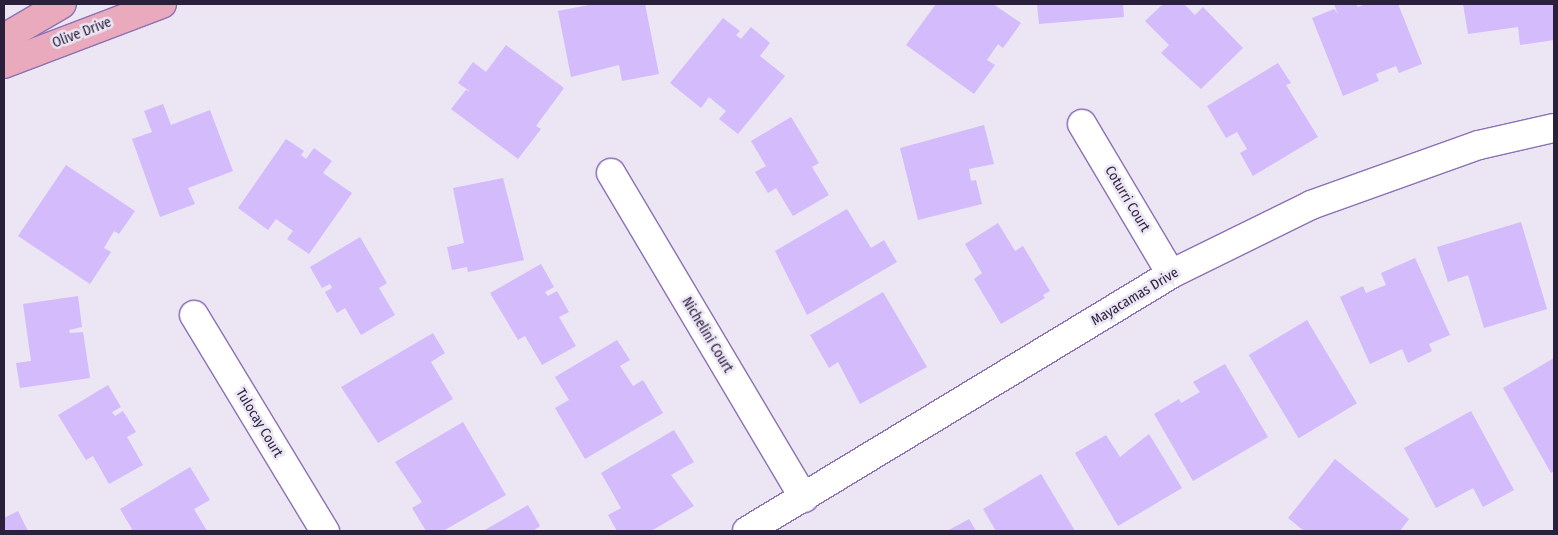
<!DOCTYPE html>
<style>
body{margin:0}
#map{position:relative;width:1558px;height:535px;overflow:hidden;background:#ebe5f4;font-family:"Fira Sans Condensed",sans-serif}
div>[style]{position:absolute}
.building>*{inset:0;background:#d4bbfb;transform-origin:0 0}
.roads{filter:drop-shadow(1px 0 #8c71b4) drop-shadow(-1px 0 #8c71b4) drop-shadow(0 1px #8c71b4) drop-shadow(0 -1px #8c71b4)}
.minor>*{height:28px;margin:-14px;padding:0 14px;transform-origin:14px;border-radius:14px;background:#fff}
.major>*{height:28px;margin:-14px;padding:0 14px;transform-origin:14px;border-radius:14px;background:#e9aabd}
span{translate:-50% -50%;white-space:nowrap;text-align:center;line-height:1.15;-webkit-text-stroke:5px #ebe5f4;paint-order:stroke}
.street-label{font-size:14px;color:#2b203b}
.frame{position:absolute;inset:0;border:5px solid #2b203b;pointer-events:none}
</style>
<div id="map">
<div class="building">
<i style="clip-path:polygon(594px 4px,645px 4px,659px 74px,622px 81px,619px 65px,571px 77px,558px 11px)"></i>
<i style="clip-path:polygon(936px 4px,993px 4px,1021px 23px,1003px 48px,998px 44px,987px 60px,995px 65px,974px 94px,906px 45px)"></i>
<i style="clip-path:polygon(1037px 4px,1123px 4px,1124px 17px,1039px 24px)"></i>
<i style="clip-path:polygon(1163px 4px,1184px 4px,1195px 15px,1203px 7px,1243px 48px,1201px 89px,1161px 53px,1169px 45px,1145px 21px)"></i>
<i style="clip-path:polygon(1334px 4px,1356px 4px,1358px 7px,1366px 4px,1398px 4px,1422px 64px,1399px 73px,1396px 66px,1376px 74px,1379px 81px,1343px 96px,1312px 18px,1334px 9px,1338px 14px)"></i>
<i style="clip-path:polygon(1463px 4px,1554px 4px,1554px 40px,1520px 45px,1518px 27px,1468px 34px)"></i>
<i style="clip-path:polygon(723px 18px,740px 31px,736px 35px,741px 39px,751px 27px,770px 43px,760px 56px,785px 76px,738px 134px,719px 119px,726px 111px,709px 97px,701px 108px,670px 83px)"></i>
<i style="clip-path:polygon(506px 45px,564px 88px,536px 126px,541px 129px,518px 159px,451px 109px,466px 90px,471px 92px,458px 83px,473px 62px,486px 72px)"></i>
<i style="clip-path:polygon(1278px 63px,1291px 83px,1286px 85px,1318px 137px,1253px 176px,1240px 153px,1247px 149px,1237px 132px,1226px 138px,1207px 106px)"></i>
<i style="clip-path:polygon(163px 104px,171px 125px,210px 110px,233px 171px,188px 188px,195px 204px,160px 217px,132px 139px,152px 132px,144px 111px)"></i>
<i style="clip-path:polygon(791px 117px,819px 163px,812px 167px,829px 195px,793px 216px,776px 188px,768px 193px,755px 172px,766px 166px,751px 141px)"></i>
<i style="clip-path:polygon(984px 125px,994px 164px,969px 169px,971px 181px,976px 180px,982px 204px,918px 220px,900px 148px)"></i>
<i style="clip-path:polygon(286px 139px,304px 151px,301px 155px,306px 159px,314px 148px,332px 161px,323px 173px,352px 193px,309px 254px,287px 239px,293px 231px,276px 219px,268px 230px,238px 208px)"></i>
<i style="clip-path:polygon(66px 165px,135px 211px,119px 234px,114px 231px,104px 248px,111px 252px,90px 284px,18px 236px)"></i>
<i style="clip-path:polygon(503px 178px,524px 260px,468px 272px,467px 267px,452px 270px,447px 247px,464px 243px,453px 188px)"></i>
<i style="clip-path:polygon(847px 209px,871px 248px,884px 240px,897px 262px,807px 315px,775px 251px)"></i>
<i style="clip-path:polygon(1521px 222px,1547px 309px,1484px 328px,1468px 275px,1448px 282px,1437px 247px)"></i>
<i style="clip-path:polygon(998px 223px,1015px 251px,1023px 246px,1050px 291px,1043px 295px,1045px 298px,1001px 324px,974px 279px,982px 273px,965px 244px)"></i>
<i style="clip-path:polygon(360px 237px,387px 283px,379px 288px,395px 315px,361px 335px,345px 308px,337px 313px,325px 292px,332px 288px,330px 284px,322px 288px,310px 267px)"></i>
<i style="clip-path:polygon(1415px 258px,1450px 335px,1429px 344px,1432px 351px,1408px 363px,1402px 349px,1370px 364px,1340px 297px,1363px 286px,1366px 293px,1386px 285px,1381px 273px)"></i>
<i style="clip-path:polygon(541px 264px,554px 287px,545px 292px,548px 296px,557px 291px,569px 312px,559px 317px,576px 346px,542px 365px,525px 336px,518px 340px,490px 293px)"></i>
<i style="clip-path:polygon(883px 292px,927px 367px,860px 404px,838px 362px,829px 368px,810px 335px)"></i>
<i style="clip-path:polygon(78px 296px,82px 327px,69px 330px,70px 333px,83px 332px,90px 378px,20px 388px,16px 363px,31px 361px,23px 304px)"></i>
<i style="left:1307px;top:320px;width:97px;height:68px;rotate:59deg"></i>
<i style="clip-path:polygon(433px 333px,445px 353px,431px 362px,453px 399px,378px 443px,341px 387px)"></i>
<i style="clip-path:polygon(617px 340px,630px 360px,620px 366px,633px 386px,643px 380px,663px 413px,585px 459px,555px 408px,569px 400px,555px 377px)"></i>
<i style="clip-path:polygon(1554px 358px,1554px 471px,1551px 473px,1503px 388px)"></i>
<i style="clip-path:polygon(1225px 364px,1268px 437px,1193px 481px,1154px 414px,1179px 399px,1181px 403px,1200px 392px,1193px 382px)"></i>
<i style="clip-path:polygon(108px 385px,121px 407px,112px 412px,115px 416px,123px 411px,136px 432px,127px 437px,143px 465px,109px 484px,93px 456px,86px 460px,58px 415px)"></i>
<i style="clip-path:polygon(1471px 411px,1514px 490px,1483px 507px,1473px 488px,1436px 508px,1404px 448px)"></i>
<i style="clip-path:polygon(463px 422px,506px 495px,443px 531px,426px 531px,412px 508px,422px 502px,395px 462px)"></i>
<i style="clip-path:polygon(674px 430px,694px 462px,671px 475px,694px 506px,651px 531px,617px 531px,608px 515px,621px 508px,601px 473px)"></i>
<i style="clip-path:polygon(1149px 434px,1182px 488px,1118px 526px,1075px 453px,1106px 435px,1120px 457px)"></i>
<i style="clip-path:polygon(1335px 459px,1409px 519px,1400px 531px,1304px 531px,1288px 518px)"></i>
<i style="clip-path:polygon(190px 467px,210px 500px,194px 509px,207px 531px,129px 531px,132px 529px,120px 509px)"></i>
<i style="clip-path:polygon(1041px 474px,1075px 531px,996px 531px,983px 509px)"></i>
<i style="clip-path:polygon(528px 505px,540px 526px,533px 531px,483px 531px)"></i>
<i style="clip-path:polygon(18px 511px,28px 531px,4px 531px,4px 518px)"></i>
<i style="clip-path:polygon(969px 519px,976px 531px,947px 531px)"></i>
</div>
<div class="roads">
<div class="minor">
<i style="left:1082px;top:124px;width:174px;rotate:59.3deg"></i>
<i style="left:611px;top:173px;width:378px;rotate:59.3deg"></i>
<i style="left:194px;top:315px;width:253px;rotate:58.8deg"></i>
<i style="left:747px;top:531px;width:496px;rotate:-31.2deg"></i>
<i style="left:1171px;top:274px;width:156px;rotate:-26.2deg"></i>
<i style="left:1311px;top:205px;width:178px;rotate:-19.7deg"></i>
<i style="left:1479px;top:145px;width:77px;rotate:-12.8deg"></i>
</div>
<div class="major">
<i style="left:4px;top:38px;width:67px;rotate:-30.4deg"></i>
<i style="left:4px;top:64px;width:169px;rotate:-20.8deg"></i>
</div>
</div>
<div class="street-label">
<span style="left:82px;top:33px;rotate:-21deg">Olive Drive</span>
<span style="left:1127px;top:199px;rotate:59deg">Coturri Court</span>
<span style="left:1135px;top:297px;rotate:-31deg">Mayacamas Drive</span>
<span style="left:707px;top:335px;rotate:59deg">Nichelini Court</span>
<span style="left:259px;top:423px;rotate:59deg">Tulocay Court</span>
</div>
<div class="frame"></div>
</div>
